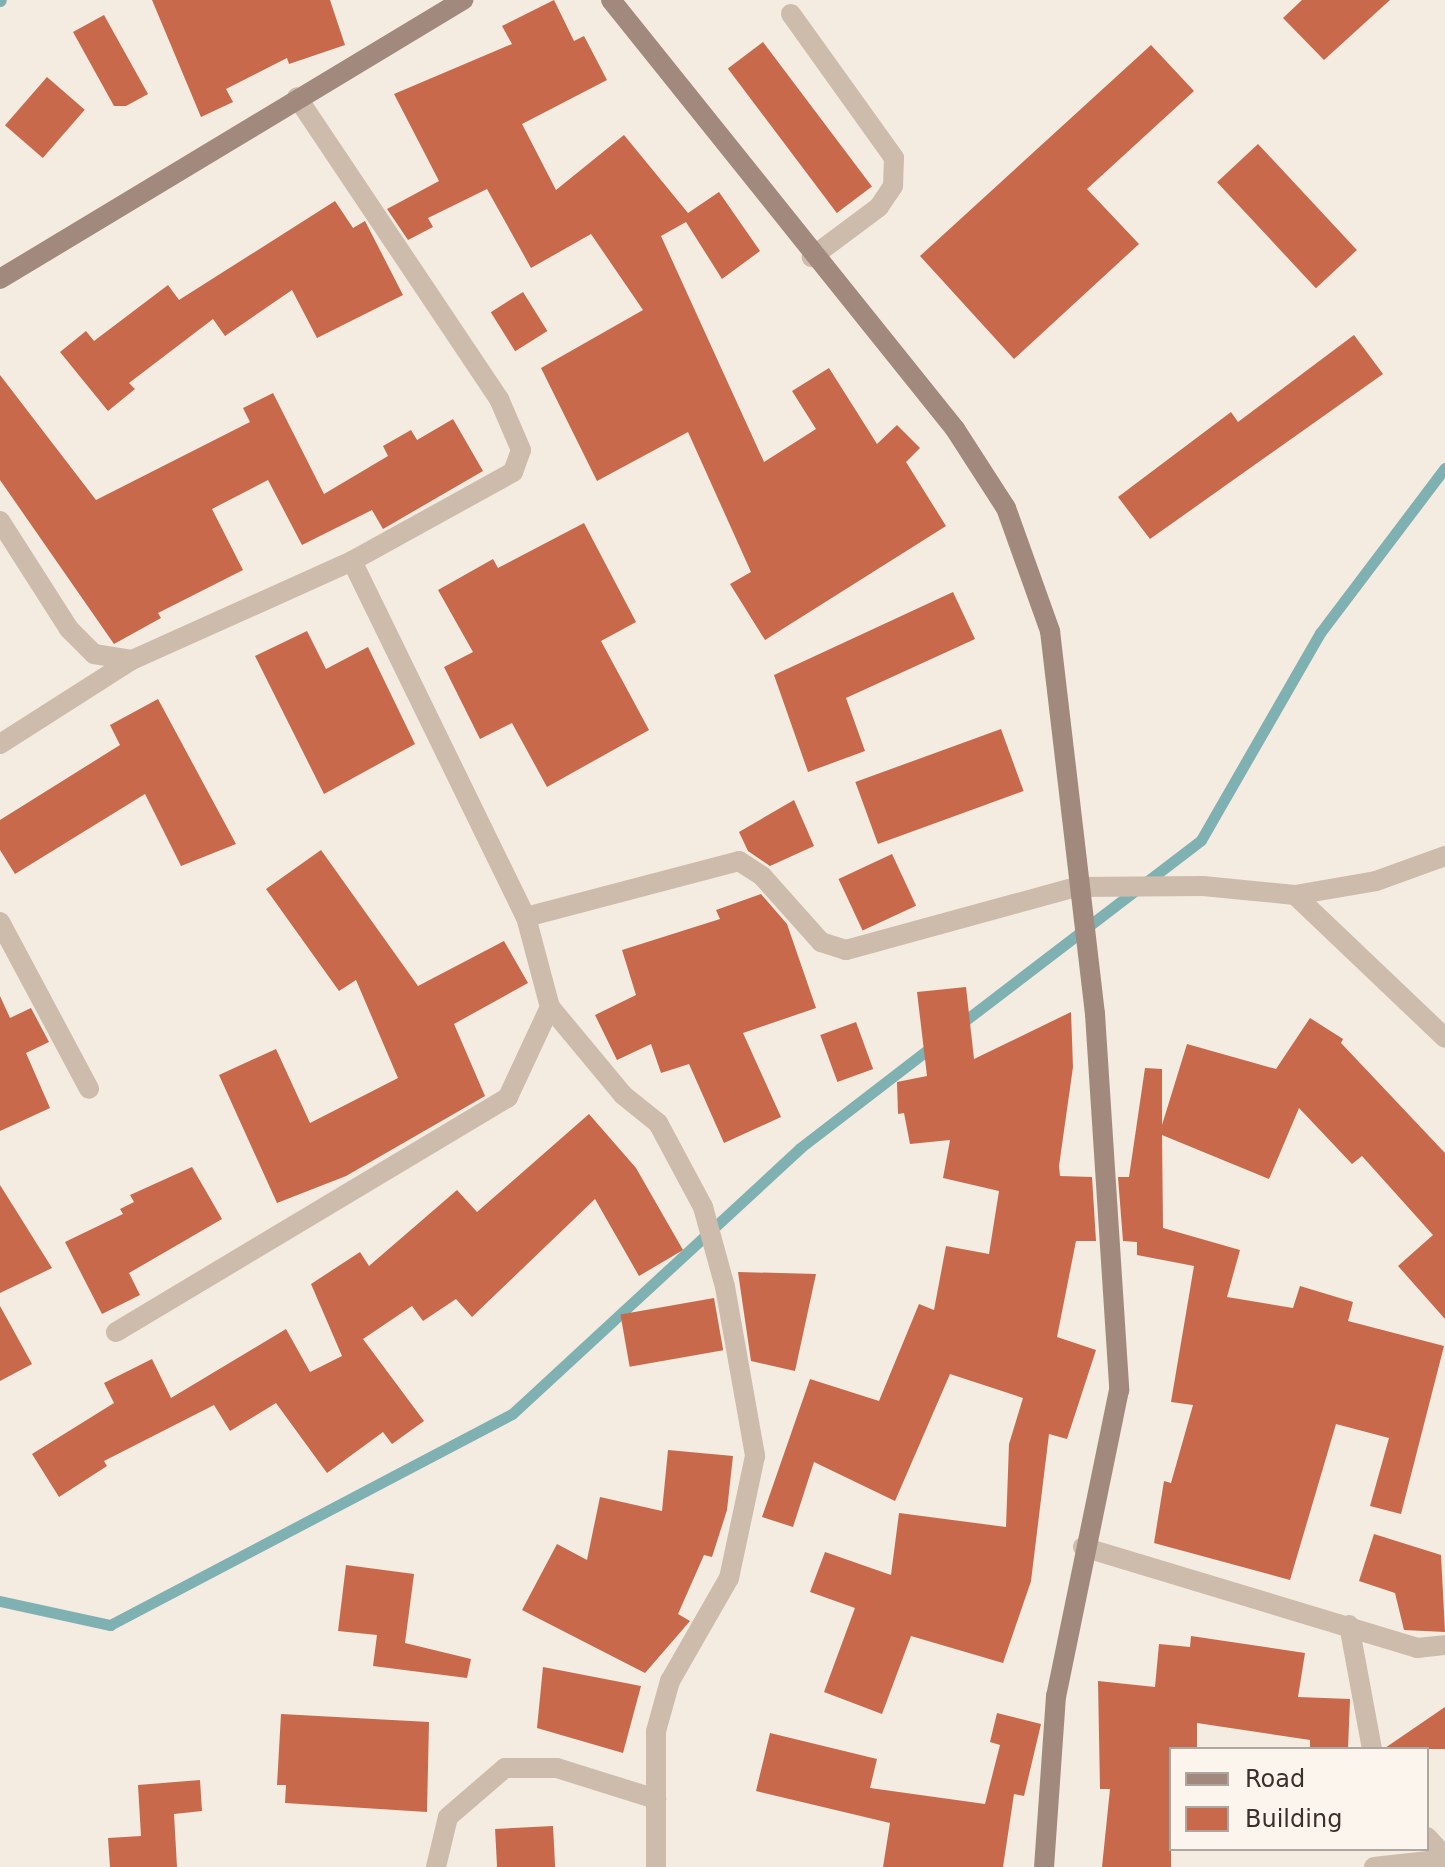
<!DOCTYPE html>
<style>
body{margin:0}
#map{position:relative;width:1445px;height:1867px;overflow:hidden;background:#f4ebe1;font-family:"DejaVu Sans",sans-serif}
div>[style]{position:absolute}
.stream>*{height:11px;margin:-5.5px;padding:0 5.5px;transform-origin:5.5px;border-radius:5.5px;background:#7fb0b2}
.building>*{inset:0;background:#c8694b;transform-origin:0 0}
.lane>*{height:20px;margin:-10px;padding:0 10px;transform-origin:10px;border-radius:10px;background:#cdbbac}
.street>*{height:20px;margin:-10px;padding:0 10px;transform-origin:10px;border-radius:10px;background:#cdbbac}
.secondary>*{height:20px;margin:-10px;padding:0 10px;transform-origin:10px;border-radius:10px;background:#a18a7d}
span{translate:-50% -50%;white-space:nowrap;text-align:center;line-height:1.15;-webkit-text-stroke:6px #fbf5ee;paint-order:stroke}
.legend{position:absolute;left:1169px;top:1747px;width:260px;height:104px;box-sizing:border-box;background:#fbf5ee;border:2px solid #aea6a0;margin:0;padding:10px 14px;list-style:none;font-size:24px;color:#3b302b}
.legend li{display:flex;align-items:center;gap:16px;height:40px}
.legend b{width:40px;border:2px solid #aea6a0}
</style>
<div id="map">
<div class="stream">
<i style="left:0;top:1px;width:1px;rotate:-45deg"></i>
<i style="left:958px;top:1026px;width:306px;rotate:-37.4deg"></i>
<i style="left:1201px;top:840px;width:239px;rotate:-60.1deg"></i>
<i style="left:1320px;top:633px;width:207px;rotate:-52.9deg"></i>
<i style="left:0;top:1601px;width:113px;rotate:12.3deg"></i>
<i style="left:110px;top:1625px;width:454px;rotate:-27.7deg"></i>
<i style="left:512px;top:1414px;width:392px;rotate:-42.7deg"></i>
<i style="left:800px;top:1148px;width:170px;rotate:-37.6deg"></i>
</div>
<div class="building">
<i style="clip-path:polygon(152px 0,330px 0,345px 45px,289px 64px,287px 58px,226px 89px,233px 102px,201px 117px)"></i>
<i style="clip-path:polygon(554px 0,574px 41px,584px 36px,607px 80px,522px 124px,556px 190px,624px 135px,688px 213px,719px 192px,760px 251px,722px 279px,686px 222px,661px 236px,764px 462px,816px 429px,792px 391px,829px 368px,877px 444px,897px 425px,920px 448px,906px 462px,946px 526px,765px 640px,730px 584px,751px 572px,688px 432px,597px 481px,541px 368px,643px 310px,591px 234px,531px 268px,487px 189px,428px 218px,433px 227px,408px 240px,387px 209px,439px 181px,394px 94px,512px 44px,502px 26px)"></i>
<i style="clip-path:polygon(1302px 0,1390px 0,1324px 60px,1283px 18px)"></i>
<i style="clip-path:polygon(104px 15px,148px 94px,126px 106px,114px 106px,73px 32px)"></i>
<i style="left:763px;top:42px;width:181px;height:44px;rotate:53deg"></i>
<i style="clip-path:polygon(1151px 45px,1194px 91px,1087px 189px,1139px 244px,1014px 359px,920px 256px)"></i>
<i style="left:47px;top:77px;width:50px;height:64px;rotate:41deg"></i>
<i style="left:1258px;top:144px;width:145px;height:56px;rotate:47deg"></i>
<i style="clip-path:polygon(335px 201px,353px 228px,365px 221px,403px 295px,317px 338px,292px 290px,225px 336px,213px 319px,129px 383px,135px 389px,108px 411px,60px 352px,86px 331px,94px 341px,168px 285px,179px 300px)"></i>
<i style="left:523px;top:292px;width:46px;height:38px;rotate:58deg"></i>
<i style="clip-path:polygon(1354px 335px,1383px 374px,1150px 539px,1118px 497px,1231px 412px,1238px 422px)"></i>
<i style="clip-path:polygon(0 375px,96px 500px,250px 422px,243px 408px,273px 393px,324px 494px,388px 456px,383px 446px,411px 430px,417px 440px,453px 419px,483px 471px,383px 529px,372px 510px,302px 545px,268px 480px,212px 509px,243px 570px,158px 613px,161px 618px,114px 644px,0 480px)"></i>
<i style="clip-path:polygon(584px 523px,636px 622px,601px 641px,649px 730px,547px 787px,512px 723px,480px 739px,444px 667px,473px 652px,438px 590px,493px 559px,498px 568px)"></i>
<i style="clip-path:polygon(953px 592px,975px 639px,846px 698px,865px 751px,808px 772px,774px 675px)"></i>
<i style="clip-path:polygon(307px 631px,326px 669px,368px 647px,415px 744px,324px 794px,255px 656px)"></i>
<i style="clip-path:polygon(158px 699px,236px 844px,181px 866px,145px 794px,15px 874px,0 850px,0 820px,120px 745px,110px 725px)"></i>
<i style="left:1001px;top:729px;width:66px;height:155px;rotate:70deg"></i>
<i style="clip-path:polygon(794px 800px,814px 846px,770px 866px,748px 851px,739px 832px)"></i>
<i style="clip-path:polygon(321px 850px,418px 986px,504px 941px,528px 983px,454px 1024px,485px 1096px,346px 1176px,277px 1203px,219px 1075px,276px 1049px,310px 1123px,398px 1078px,356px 980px,339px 991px,266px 889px)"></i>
<i style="left:892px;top:854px;width:57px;height:59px;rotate:65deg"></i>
<i style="clip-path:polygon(761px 894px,787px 924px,816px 1008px,743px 1033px,781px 1117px,724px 1143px,689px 1064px,661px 1073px,651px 1044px,617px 1060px,595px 1015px,636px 995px,622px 950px,720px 919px,716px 910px)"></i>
<i style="clip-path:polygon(966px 987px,974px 1059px,1071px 1012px,1073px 1067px,1059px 1166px,1060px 1176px,1092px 1177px,1096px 1241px,1076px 1241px,1057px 1337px,1096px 1350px,1067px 1439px,1049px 1434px,1031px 1581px,1003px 1663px,911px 1636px,882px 1714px,824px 1692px,855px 1608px,810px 1592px,825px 1552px,891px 1575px,899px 1513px,1006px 1527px,1009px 1444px,1023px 1398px,950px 1374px,895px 1501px,814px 1462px,793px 1527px,762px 1517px,810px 1379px,879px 1401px,919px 1304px,934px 1310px,946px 1246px,989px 1254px,999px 1191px,943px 1178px,950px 1140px,910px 1144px,904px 1113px,898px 1114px,897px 1082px,927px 1076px,917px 992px)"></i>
<i style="clip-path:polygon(0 996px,10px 1018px,31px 1008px,49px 1042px,26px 1053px,50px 1108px,0 1131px)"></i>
<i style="clip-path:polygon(1310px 1018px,1343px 1039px,1341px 1043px,1445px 1153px,1445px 1319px,1398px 1266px,1433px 1235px,1362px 1156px,1352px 1164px,1299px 1108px,1269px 1179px,1162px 1135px,1163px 1228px,1240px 1250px,1227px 1297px,1293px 1308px,1300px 1286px,1353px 1302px,1348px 1321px,1444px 1346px,1401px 1514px,1370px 1506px,1389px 1438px,1336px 1424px,1290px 1580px,1154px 1543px,1164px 1481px,1171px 1483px,1193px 1405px,1171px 1402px,1194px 1266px,1137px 1255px,1137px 1242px,1123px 1241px,1118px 1177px,1129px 1177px,1145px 1068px,1162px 1069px,1162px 1125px,1187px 1044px,1276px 1069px)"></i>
<i style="left:856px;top:1022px;width:50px;height:38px;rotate:70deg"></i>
<i style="clip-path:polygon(589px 1114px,636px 1168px,683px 1250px,639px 1276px,595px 1199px,472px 1317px,456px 1299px,423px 1321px,412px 1306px,363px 1339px,424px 1421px,392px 1444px,383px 1432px,327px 1473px,276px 1403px,230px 1431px,214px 1405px,104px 1461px,107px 1466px,59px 1497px,32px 1454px,114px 1403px,104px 1383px,152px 1359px,171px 1398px,286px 1329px,310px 1372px,342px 1356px,311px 1284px,360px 1252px,369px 1266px,457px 1190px,477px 1212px)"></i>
<i style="clip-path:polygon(192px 1167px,222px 1219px,129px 1273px,140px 1295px,102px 1314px,65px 1242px,123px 1214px,120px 1209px,134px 1202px,130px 1195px)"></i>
<i style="clip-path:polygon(0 1185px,52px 1268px,0 1293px)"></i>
<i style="clip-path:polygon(738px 1272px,816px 1274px,795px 1371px,751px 1361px)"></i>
<i style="left:714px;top:1298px;width:53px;height:95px;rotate:80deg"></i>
<i style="clip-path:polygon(0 1306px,32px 1364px,0 1381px)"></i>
<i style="clip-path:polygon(668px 1450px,733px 1456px,727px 1510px,712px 1557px,704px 1555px,678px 1614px,690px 1621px,645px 1673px,522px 1610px,557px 1544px,587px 1560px,600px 1497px,662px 1511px)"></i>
<i style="clip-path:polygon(1374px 1534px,1441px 1555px,1445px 1632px,1404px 1630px,1395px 1593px,1359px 1581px)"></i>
<i style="clip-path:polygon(346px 1565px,414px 1574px,405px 1643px,471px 1659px,467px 1678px,373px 1666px,377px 1635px,338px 1631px)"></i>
<i style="clip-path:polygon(1191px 1636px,1305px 1653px,1298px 1697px,1350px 1699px,1348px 1749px,1310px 1749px,1310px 1740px,1197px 1723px,1197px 1749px,1171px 1749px,1171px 1867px,1102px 1867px,1110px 1789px,1100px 1789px,1098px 1681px,1155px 1687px,1159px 1644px,1190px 1647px)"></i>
<i style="clip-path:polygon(543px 1667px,641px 1686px,623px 1753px,537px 1728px)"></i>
<i style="clip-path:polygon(1445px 1707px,1445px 1749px,1385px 1749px,1385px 1748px)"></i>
<i style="clip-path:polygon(997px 1713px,1041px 1724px,1024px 1796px,1014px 1794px,1003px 1867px,883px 1867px,890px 1823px,756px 1791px,770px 1733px,877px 1759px,870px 1788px,985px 1804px,1000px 1745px,990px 1742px)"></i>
<i style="clip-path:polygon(281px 1714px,429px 1722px,427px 1812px,285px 1803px,286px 1785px,277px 1785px)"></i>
<i style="clip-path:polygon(200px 1780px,202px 1811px,174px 1814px,177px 1867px,110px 1867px,108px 1838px,141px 1836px,138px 1785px)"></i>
<i style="left:553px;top:1826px;width:41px;height:58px;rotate:87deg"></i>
</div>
<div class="lane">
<i style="left:791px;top:14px;width:177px;rotate:54.4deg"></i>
<i style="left:894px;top:158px;width:28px;rotate:92deg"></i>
<i style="left:893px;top:186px;width:25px;rotate:124deg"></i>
<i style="left:879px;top:207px;width:84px;rotate:143.3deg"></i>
</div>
<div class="street">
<i style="left:0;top:521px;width:128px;rotate:57.4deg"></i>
<i style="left:69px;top:629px;width:35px;rotate:45deg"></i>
<i style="left:94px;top:654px;width:38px;rotate:9deg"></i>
<i style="left:132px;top:660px;width:241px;rotate:-24.2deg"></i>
<i style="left:352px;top:561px;width:184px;rotate:-28.9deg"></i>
<i style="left:513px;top:472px;width:23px;rotate:-70deg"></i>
<i style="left:521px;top:450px;width:56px;rotate:-113.3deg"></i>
<i style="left:499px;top:399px;width:363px;rotate:-123.8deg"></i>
<i style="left:352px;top:561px;width:396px;rotate:64deg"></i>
<i style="left:526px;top:917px;width:93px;rotate:75.1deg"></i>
<i style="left:550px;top:1007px;width:114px;rotate:50.3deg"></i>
<i style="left:623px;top:1095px;width:45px;rotate:38.7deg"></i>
<i style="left:658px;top:1123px;width:95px;rotate:61.8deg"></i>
<i style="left:703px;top:1207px;width:83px;rotate:74.6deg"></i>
<i style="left:725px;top:1287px;width:172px;rotate:79.9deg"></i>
<i style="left:755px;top:1456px;width:125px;rotate:102deg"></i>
<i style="left:729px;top:1578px;width:119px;rotate:119.8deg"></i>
<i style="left:670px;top:1681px;width:52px;rotate:105.6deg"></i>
<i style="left:656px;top:1731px;width:136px;rotate:90deg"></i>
<i style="left:0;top:744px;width:156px;rotate:-32.5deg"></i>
<i style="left:1295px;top:895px;width:207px;rotate:43.6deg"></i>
<i style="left:526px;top:917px;width:220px;rotate:-14.7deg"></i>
<i style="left:739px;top:861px;width:27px;rotate:33deg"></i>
<i style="left:762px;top:876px;width:89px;rotate:48.2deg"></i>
<i style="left:821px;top:942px;width:26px;rotate:18deg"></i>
<i style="left:846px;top:950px;width:239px;rotate:-15.3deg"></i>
<i style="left:1077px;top:887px;width:126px;rotate:-0.5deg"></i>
<i style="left:1203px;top:886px;width:92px;rotate:5.6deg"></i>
<i style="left:1295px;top:895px;width:82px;rotate:-9.8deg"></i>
<i style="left:1376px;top:881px;width:73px;rotate:-19.9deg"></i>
<i style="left:0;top:922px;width:189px;rotate:61.9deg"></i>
<i style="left:116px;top:1332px;width:457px;rotate:-30.9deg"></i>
<i style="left:508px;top:1097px;width:99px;rotate:-65deg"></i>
<i style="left:1083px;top:1547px;width:349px;rotate:16.8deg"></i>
<i style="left:1417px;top:1648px;width:28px;rotate:-6deg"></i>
<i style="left:1349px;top:1625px;width:126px;rotate:79.5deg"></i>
<i style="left:1427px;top:1837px;width:27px;rotate:48deg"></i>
<i style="left:436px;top:1867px;width:51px;rotate:-76.5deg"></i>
<i style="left:448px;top:1817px;width:75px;rotate:-40.7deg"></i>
<i style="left:505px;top:1768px;width:52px"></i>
<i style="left:557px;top:1768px;width:104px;rotate:17.4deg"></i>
<i style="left:1374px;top:1867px;width:71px;rotate:-6.4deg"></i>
</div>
<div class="secondary">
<i style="left:611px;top:0;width:550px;rotate:51.28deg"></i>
<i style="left:955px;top:429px;width:94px;rotate:57.2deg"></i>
<i style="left:1006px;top:508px;width:131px;rotate:70.3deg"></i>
<i style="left:1050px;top:631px;width:386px;rotate:83.3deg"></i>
<i style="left:1095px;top:1014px;width:377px;rotate:86.3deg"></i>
<i style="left:1119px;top:1390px;width:312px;rotate:101.6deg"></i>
<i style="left:1056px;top:1696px;width:171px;rotate:94deg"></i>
<i style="left:0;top:279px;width:541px;rotate:-31.07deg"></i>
</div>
<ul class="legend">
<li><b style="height:10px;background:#a18a7d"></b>Road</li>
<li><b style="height:22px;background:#c8694b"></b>Building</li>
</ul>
</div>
